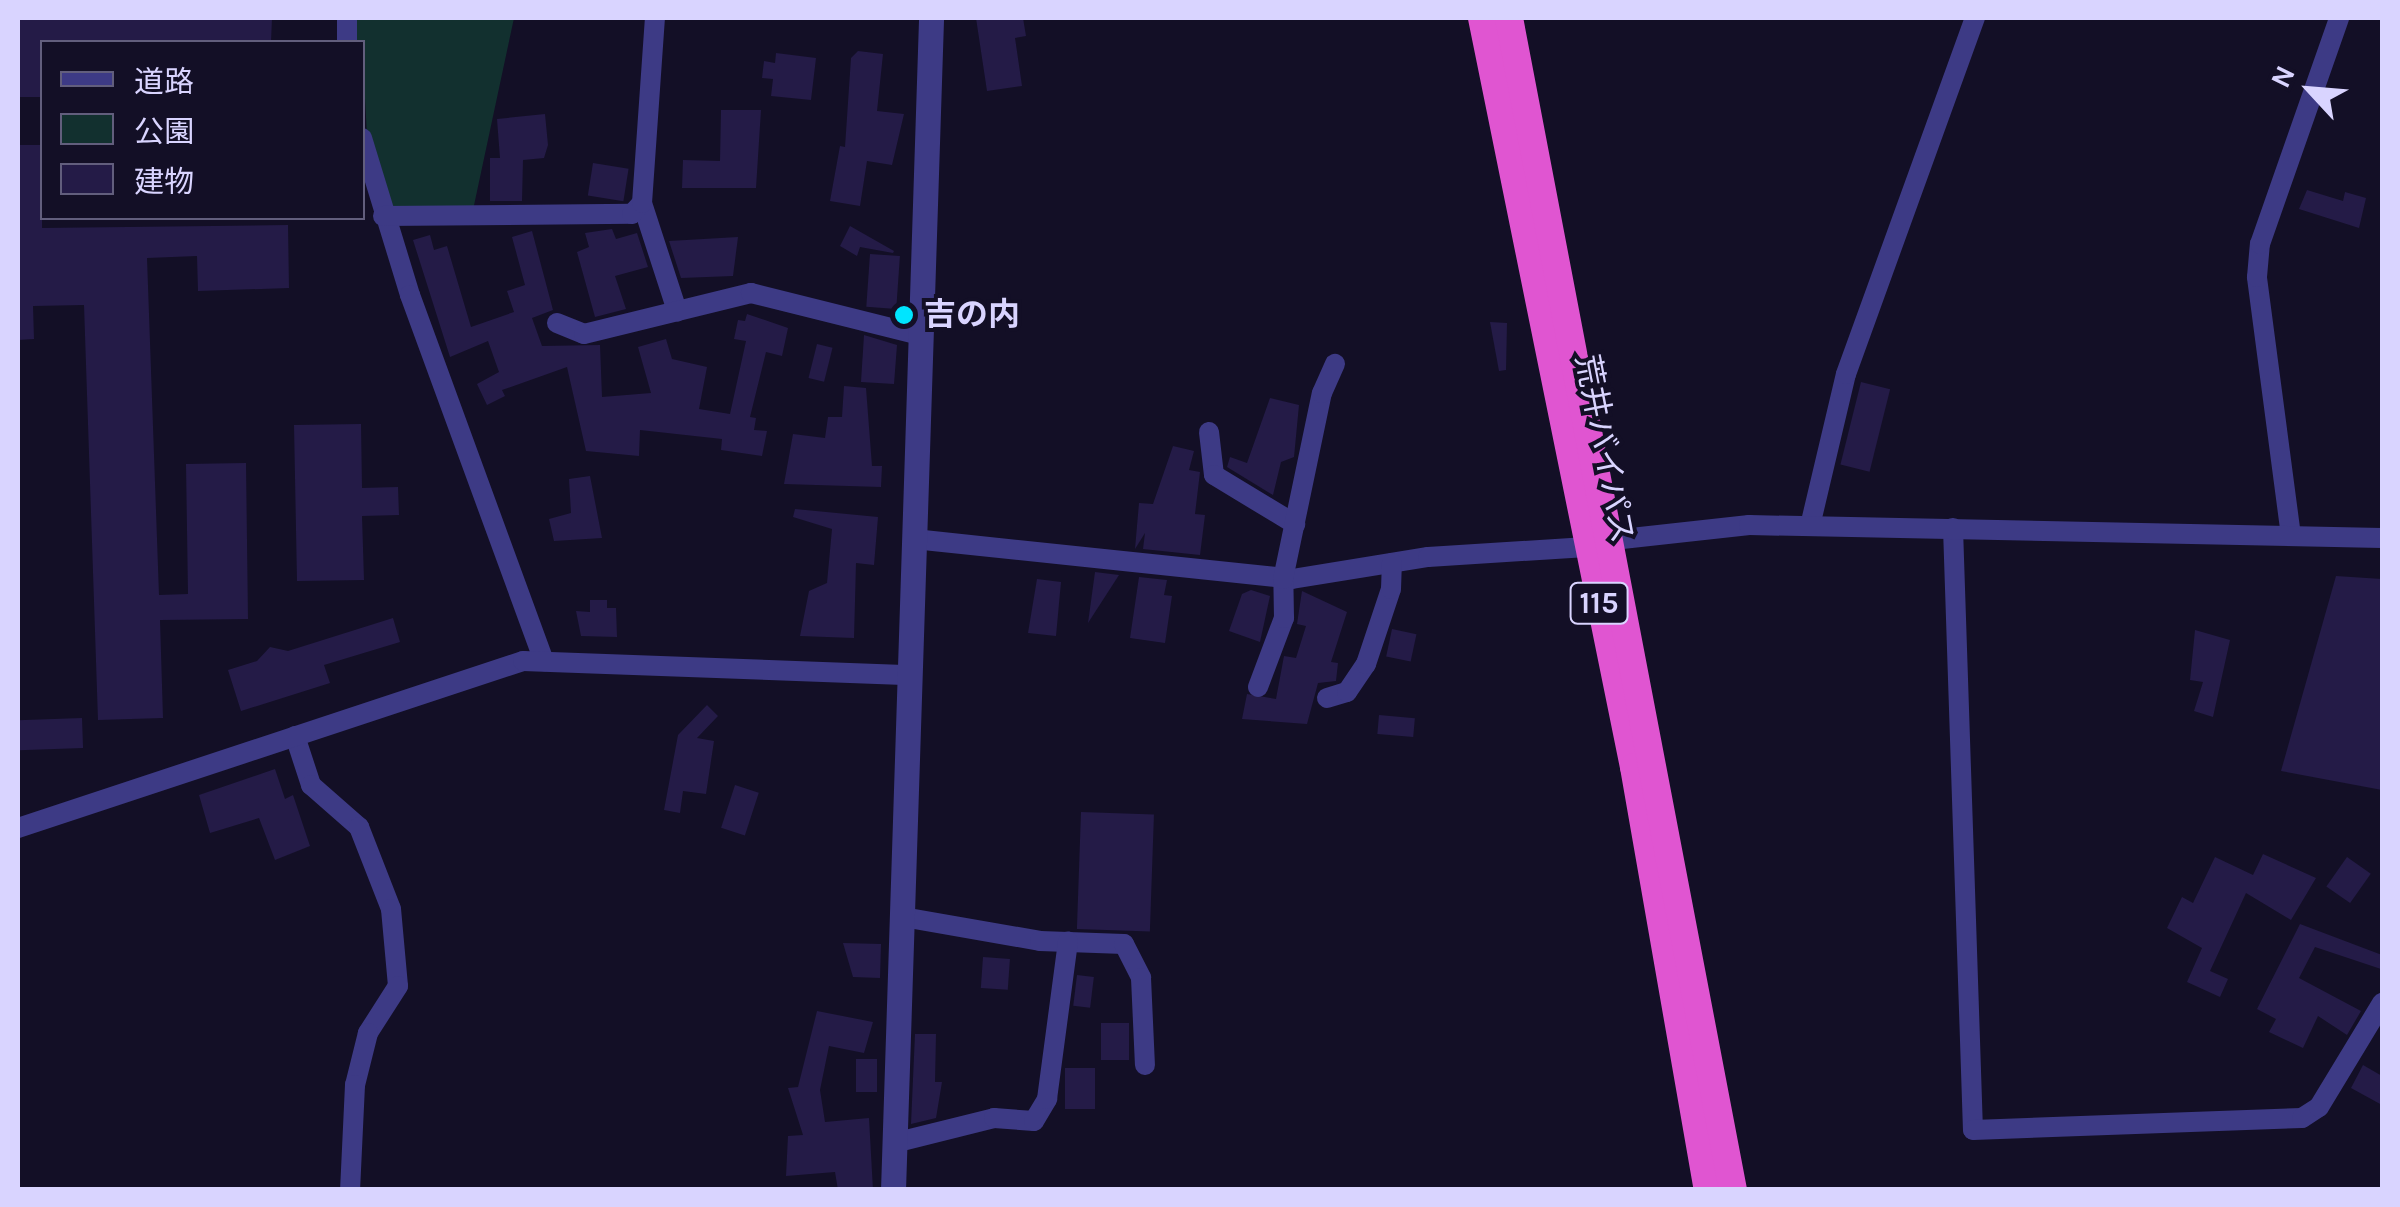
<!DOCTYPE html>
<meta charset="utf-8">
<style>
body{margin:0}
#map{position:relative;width:2400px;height:1207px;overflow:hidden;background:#130f26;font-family:Karla,"Noto Sans JP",sans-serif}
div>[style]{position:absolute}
.green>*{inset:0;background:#12302f}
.building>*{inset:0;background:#241b47;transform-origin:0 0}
.minor>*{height:20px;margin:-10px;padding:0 10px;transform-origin:10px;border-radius:10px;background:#3d3a85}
.tertiary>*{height:25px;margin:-12.5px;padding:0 12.5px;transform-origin:12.5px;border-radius:12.5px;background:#3d3a85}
.trunk>*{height:28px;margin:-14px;padding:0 14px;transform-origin:14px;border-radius:14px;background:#e055d1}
.dots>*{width:28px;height:28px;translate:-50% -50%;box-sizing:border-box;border:5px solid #130f26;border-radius:50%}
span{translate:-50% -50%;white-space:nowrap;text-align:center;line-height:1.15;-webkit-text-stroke:8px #130f26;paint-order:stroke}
.shield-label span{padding:2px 8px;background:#130f26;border:2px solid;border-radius:8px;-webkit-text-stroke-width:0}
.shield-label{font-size:30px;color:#d9d4ff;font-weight:700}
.poi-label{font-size:32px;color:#d9d4ff;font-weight:700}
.left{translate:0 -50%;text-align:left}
.street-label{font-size:32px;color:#d9d4ff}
.frame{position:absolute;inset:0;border:20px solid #d9d4ff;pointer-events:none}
.legend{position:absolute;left:40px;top:40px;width:325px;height:180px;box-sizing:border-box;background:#130f26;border:2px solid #625e7d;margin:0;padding:12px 18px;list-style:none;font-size:30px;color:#d9d4ff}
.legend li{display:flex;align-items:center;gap:20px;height:50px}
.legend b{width:50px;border:2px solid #625e7d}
.north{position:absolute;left:2260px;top:40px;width:100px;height:100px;-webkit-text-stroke:8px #130f26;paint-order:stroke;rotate:296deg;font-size:28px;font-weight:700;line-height:40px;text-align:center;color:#d9d4ff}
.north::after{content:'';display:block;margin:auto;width:35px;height:45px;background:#d9d4ff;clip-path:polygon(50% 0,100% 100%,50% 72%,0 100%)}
</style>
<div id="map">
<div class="green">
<i style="clip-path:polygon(353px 18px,514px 18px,473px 210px,387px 211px,367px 136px,362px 42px,353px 42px)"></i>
</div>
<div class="building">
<i style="clip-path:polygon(18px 18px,272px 18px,271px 42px,42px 42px,42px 97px,18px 97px)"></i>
<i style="clip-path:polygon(976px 18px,1023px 18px,1026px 36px,1015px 38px,1022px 86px,987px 91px)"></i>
<i style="clip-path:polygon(858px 51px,883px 54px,877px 111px,904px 114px,892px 165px,867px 161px,860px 206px,830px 201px,840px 146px,845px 147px,851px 58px)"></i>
<i style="clip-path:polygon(776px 53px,816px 58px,811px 100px,771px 96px,773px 79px,762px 78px,764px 61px,775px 63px)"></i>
<i style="clip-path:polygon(721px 110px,761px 110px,756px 188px,682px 188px,683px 160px,720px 161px)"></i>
<i style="clip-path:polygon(545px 114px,548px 145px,544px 158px,523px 160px,522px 201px,490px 201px,490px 158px,500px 158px,497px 119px)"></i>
<i style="clip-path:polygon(18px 145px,42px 145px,42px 228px,288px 225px,289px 288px,198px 291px,197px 256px,147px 258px,159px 595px,188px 594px,186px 464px,246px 463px,248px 619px,160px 620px,163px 718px,98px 720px,84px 305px,33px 306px,34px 339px,18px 340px)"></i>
<i style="left:593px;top:163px;width:36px;height:33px;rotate:9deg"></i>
<i style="clip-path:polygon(2307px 190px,2343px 201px,2345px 192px,2366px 198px,2359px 228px,2299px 209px)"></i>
<i style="clip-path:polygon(850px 226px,894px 251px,893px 253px,860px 247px,857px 256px,840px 246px)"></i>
<i style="clip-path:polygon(612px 229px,616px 239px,637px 233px,648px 267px,615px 276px,626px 309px,595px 317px,577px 252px,589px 247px,585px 233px)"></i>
<i style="clip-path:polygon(532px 231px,553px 310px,532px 318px,542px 346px,600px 345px,602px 397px,651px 393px,638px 347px,666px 339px,672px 359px,707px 367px,699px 409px,730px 414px,746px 341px,734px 339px,738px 320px,745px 321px,747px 314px,788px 328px,782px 356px,766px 352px,750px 417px,756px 418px,754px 430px,767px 431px,762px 456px,721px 450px,722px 439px,640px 430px,639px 456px,586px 451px,567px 367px,502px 390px,505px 396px,487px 405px,477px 384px,499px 372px,488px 341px,450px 357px,413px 240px,430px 235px,434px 250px,447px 246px,471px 327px,514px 312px,507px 291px,525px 285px,512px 237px)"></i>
<i style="clip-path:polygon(738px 237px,733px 276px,681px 278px,669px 241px)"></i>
<i style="left:870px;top:254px;width:30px;height:53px;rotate:4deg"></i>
<i style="clip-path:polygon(1490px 322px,1507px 323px,1506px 370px,1499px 371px)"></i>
<i style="clip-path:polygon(864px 335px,897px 345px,894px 384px,861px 382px)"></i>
<i style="left:817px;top:344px;width:16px;height:35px;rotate:14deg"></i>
<i style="left:1861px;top:382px;width:30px;height:85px;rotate:14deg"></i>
<i style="clip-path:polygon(844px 386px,866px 388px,872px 466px,882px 466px,881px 487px,784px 484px,793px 434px,825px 438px,828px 417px,842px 417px)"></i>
<i style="clip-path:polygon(1270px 398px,1299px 405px,1294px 457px,1281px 462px,1273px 495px,1227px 467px,1230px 457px,1247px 463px)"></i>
<i style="clip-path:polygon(361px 424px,362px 488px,398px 487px,399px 515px,362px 516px,364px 580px,297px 581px,294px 425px)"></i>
<i style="clip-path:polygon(1173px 446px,1194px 451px,1189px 470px,1200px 472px,1195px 514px,1205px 515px,1200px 555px,1143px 549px,1145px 533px,1135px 549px,1139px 503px,1153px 504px)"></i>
<i style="clip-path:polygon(590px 476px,602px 538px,554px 541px,549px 519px,571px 513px,569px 479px)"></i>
<i style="clip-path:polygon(795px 509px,878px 517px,874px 565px,856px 563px,854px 638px,800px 636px,809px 591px,827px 583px,832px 529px,793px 517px)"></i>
<i style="clip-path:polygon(1095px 572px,1119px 575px,1088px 623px)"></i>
<i style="clip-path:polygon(2336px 576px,2382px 579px,2382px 790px,2281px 771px)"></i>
<i style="clip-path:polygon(1139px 577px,1167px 580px,1164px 595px,1172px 596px,1165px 643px,1130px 638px)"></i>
<i style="clip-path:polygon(1037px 579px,1061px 582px,1056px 636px,1028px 633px)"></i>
<i style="clip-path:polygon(1251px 590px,1270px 596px,1260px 642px,1229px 631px,1242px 594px)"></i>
<i style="clip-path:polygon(1302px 591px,1347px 612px,1331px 662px,1338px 663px,1336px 681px,1318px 683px,1307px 724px,1242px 719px,1247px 694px,1276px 699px,1284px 656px,1296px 658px,1306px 626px,1297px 624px)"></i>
<i style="clip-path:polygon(590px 600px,607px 600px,607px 608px,616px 608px,617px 637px,581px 636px,576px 611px,590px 612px)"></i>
<i style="clip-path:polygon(393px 618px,400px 642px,324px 665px,330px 683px,241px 711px,228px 670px,257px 661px,270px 647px,288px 651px)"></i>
<i style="left:1392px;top:629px;width:25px;height:28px;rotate:12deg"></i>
<i style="clip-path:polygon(2195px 630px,2230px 640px,2213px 717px,2194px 711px,2203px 682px,2190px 680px)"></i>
<i style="clip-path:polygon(707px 705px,718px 716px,697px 738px,714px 741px,706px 794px,683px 791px,680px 813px,664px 810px,678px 735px)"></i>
<i style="left:1379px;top:715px;width:36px;height:19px;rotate:5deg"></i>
<i style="left:82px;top:718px;width:30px;height:64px;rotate:88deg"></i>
<i style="clip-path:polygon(275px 769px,285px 799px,293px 795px,310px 846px,275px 860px,259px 818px,210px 833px,199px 795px)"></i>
<i style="left:735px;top:785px;width:25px;height:45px;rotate:18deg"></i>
<i style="left:1081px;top:812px;width:73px;height:117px;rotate:2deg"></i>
<i style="clip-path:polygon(2263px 854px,2316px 878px,2291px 920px,2246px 893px,2210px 971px,2228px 979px,2220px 997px,2187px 982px,2202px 948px,2167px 928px,2182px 897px,2193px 903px,2215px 857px,2253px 875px)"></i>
<i style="left:2347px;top:857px;width:29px;height:36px;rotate:35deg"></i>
<i style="clip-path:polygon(2300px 924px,2382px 955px,2381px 969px,2315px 947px,2299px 978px,2361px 1011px,2347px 1035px,2318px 1016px,2303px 1048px,2269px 1032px,2276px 1019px,2257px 1009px)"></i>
<i style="clip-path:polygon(843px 943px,881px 944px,880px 978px,853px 977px)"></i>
<i style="left:983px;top:957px;width:27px;height:31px;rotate:4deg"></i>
<i style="left:1077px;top:975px;width:17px;height:31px;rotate:7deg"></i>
<i style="clip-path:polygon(817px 1011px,873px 1022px,864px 1053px,829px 1046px,820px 1090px,825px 1122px,869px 1118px,873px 1190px,838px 1190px,835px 1172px,786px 1176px,788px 1136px,803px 1135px,788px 1088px,798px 1087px)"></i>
<i style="left:1101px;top:1023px;width:28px;height:37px"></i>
<i style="clip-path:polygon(915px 1034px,936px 1034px,935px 1082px,942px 1082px,936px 1118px,911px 1124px)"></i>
<i style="left:856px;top:1059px;width:21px;height:33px"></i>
<i style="clip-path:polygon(2363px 1065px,2382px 1076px,2382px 1105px,2351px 1088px)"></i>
<i style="left:1065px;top:1068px;width:30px;height:41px"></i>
</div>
<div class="minor">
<i style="left:347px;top:18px;width:24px;rotate:90deg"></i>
<i style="left:362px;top:138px;width:164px;rotate:73deg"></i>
<i style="left:410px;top:295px;width:390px;rotate:69.9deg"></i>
<i style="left:642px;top:203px;width:114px;rotate:72deg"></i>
<i style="left:383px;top:216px;width:249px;rotate:-0.5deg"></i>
<i style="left:632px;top:214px;width:15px;rotate:-48deg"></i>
<i style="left:642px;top:203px;width:185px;rotate:-86deg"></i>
<i style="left:557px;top:323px;width:29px;rotate:22deg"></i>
<i style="left:584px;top:334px;width:172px;rotate:-13.8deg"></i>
<i style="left:751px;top:293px;width:174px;rotate:14deg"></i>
<i style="left:1209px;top:432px;width:43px;rotate:83.4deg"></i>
<i style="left:1214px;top:475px;width:95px;rotate:31.2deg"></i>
<i style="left:1810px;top:526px;width:156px;rotate:-76.7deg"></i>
<i style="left:1846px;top:374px;width:379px;rotate:-70.1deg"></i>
<i style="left:1953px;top:528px;width:602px;rotate:88.1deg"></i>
<i style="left:1973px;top:1130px;width:329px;rotate:-2.1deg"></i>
<i style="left:2302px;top:1118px;width:20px;rotate:-33deg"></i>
<i style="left:2319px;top:1107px;width:122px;rotate:-58.8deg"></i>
<i style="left:2291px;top:536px;width:261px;rotate:-97.5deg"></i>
<i style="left:2257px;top:277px;width:33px;rotate:-85deg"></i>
<i style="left:2260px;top:244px;width:239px;rotate:-70.7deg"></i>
<i style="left:914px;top:539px;width:380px;rotate:6deg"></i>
<i style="left:1292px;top:579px;width:138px;rotate:-9.2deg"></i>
<i style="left:1428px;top:557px;width:159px;rotate:-3.6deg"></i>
<i style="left:1613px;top:540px;width:137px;rotate:-6.3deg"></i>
<i style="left:1749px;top:525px;width:633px;rotate:1.18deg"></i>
<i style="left:1258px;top:687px;width:74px;rotate:-69.4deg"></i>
<i style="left:1284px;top:618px;width:39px;rotate:-91deg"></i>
<i style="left:1283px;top:579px;width:190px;rotate:-78.2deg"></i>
<i style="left:1322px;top:393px;width:32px;rotate:-66deg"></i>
<i style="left:1327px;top:698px;width:21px;rotate:-17deg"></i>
<i style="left:1347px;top:692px;width:34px;rotate:-56deg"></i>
<i style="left:1366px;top:664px;width:79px;rotate:-71.6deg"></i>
<i style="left:1391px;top:589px;width:26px;rotate:-88deg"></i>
<i style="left:295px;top:736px;width:52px;rotate:71.9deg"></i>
<i style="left:311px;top:785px;width:64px;rotate:41.2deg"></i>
<i style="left:359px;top:827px;width:88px;rotate:68.7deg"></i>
<i style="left:391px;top:909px;width:77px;rotate:84.8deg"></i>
<i style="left:398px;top:986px;width:56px;rotate:122.6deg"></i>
<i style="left:368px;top:1033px;width:54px;rotate:104deg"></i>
<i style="left:355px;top:1085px;width:105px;rotate:92.7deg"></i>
<i style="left:18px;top:828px;width:532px;rotate:-18.3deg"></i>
<i style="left:523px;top:661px;width:388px;rotate:2.1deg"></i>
<i style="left:903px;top:917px;width:139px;rotate:9.9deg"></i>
<i style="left:1040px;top:941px;width:84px;rotate:2deg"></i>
<i style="left:1124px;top:944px;width:38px;rotate:63deg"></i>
<i style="left:1141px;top:978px;width:87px;rotate:87.4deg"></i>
<i style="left:894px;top:1143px;width:103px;rotate:-14deg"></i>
<i style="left:994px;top:1118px;width:40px;rotate:4.3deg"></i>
<i style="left:1034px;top:1121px;width:26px;rotate:-59deg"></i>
<i style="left:1047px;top:1099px;width:159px;rotate:-82.4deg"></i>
</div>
<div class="tertiary">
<i style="left:893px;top:1190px;width:1173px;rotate:-88.14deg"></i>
</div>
<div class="trunk">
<i style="left:1482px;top:18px;width:764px;rotate:78.53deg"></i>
<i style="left:1634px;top:767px;width:429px;rotate:80.1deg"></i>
<i style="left:1509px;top:18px;width:1193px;rotate:79.18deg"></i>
</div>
<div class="dots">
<i style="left:904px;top:315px;background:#00e5ff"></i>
</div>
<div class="shield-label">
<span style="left:1599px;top:603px">115</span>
</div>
<div class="poi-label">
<span class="left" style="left:924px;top:315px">吉の内</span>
</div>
<div class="street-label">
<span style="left:1604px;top:449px;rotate:79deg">荒井バイパス</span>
</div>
<div class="frame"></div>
<ul class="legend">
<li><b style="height:12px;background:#3d3a85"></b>道路</li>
<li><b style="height:28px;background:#12302f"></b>公園</li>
<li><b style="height:28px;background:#241b47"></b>建物</li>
</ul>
<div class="north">N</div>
</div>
